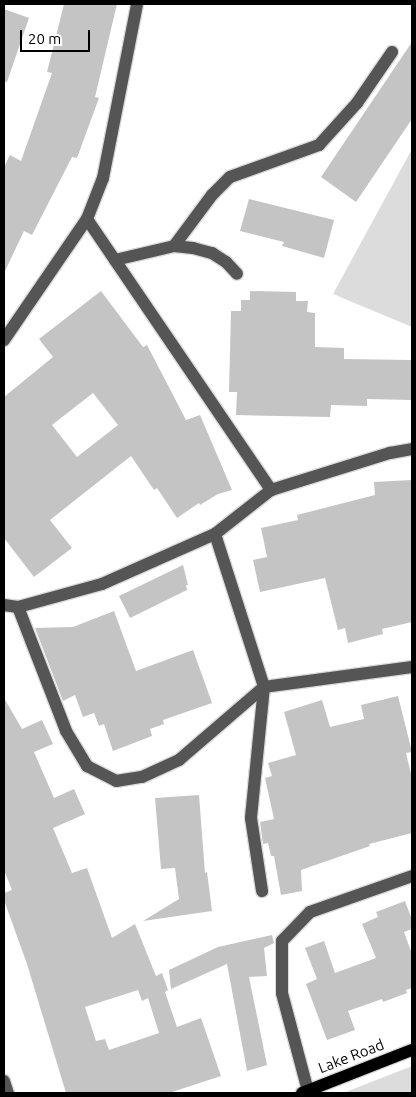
<!DOCTYPE html>
<style>
body{margin:0}
#map{position:relative;width:416px;height:1097px;overflow:hidden;background:#fff;font-family:Ubuntu,sans-serif}
div>[style]{position:absolute}
.green>*{inset:0;background:#dcdcdc}
.building>*{inset:0;background:#c4c4c4}
.roads{filter:drop-shadow(1px 0 #dbdbdb) drop-shadow(-1px 0 #dbdbdb) drop-shadow(0 1px #dbdbdb) drop-shadow(0 -1px #dbdbdb)}
.minor>*{height:12px;margin:-6px;padding:0 6px;transform-origin:6px;border-radius:6px;background:#555}
.major>*{height:12px;margin:-6px;padding:0 6px;transform-origin:6px;border-radius:6px;background:#000}
span{translate:-50% -50%;white-space:nowrap;text-align:center;line-height:1.15;-webkit-text-stroke:5px #fff;paint-order:stroke}
.street-label{font-size:15px;color:#000}
.frame{position:absolute;inset:0;border:5px solid #000;pointer-events:none}
.scale{position:absolute;left:20px;top:30px;width:70px;height:22px;box-sizing:border-box;border:2px solid #000;border-top:0;padding-left:6px;font-size:15px;line-height:18px;white-space:nowrap;color:#000;-webkit-text-stroke:4px #fff;paint-order:stroke}
</style>
<div id="map">
<div class="green">
<i style="clip-path:polygon(412px 149px,412px 327px,333px 294px)"></i>
<i style="clip-path:polygon(412px 1066px,412px 1093px,343px 1093px)"></i>
</div>
<div class="building">
<i style="clip-path:polygon(64px 4px,117px 4px,95px 97px,99px 98px,77px 158px,72px 157px,32px 235px,24px 231px,4px 273px,4px 167px,10px 155px,21px 161px,52px 73px,47px 72px)"></i>
<i style="clip-path:polygon(4px 9px,29px 18px,7px 82px,4px 81px)"></i>
<i style="clip-path:polygon(412px 42px,412px 119px,356px 202px,321px 177px)"></i>
<i style="clip-path:polygon(249px 199px,334px 220px,324px 258px,282px 246px,284px 242px,240px 231px)"></i>
<i style="clip-path:polygon(evenodd,101px 291px,143px 347px,147px 345px,186px 420px,200px 415px,232px 490px,218px 494px,200px 505px,199px 503px,177px 518px,157px 488px,154px 490px,131px 456px,50px 520px,72px 548px,34px 577px,4px 538px,4px 397px,53px 357px,39px 339px,101px 291px,93px 393px,118px 425px,77px 457px,52px 425px,93px 393px)"></i>
<i style="clip-path:polygon(250px 291px,296px 292px,296px 301px,308px 301px,307px 312px,315px 313px,315px 347px,344px 348px,344px 359px,412px 360px,412px 400px,367px 399px,367px 406px,331px 405px,330px 417px,236px 415px,237px 392px,229px 392px,231px 311px,241px 311px,241px 300px,250px 300px)"></i>
<i style="clip-path:polygon(412px 480px,412px 622px,382px 629px,383px 634px,348px 643px,345px 628px,338px 630px,325px 578px,260px 592px,253px 560px,267px 557px,261px 528px,298px 520px,297px 515px,375px 495px,374px 482px)"></i>
<i style="clip-path:polygon(183px 565px,188px 585px,186px 585px,187px 590px,130px 618px,119px 596px)"></i>
<i style="clip-path:polygon(114px 611px,136px 671px,193px 650px,212px 703px,163px 720px,164px 724px,150px 729px,152px 736px,113px 751px,104px 724px,99px 726px,94px 713px,83px 717px,75px 695px,63px 701px,35px 628px,73px 627px)"></i>
<i style="clip-path:polygon(398px 696px,412px 752px,406px 753px,412px 778px,412px 833px,369px 844px,370px 846px,301px 870px,302px 891px,281px 895px,274px 856px,271px 856px,268px 843px,263px 844px,260px 822px,274px 819px,265px 778px,272px 776px,268px 763px,296px 755px,284px 712px,322px 700px,330px 727px,364px 719px,361px 705px)"></i>
<i style="clip-path:polygon(evenodd,4px 698px,22px 729px,42px 720px,53px 744px,34px 752px,54px 798px,74px 789px,85px 814px,53px 828px,72px 873px,87px 868px,112px 938px,135px 924px,156px 976px,162px 973px,168px 990px,165px 992px,177px 1027px,201px 1018px,221px 1076px,169px 1093px,66px 1093px,27px 964px,4px 900px,4px 893px,12px 890px,4px 870px,4px 698px,138px 990px,142px 1001px,148px 998px,159px 1033px,109px 1050px,105px 1039px,96px 1041px,85px 1007px,138px 990px)"></i>
<i style="clip-path:polygon(199px 795px,205px 873px,207px 872px,212px 911px,143px 921px,179px 899px,175px 868px,161px 869px,155px 798px)"></i>
<i style="clip-path:polygon(405px 901px,412px 920px,412px 929px,404px 932px,412px 954px,412px 988px,406px 990px,407px 993px,383px 1002px,382px 999px,348px 1011px,355px 1030px,327px 1040px,306px 984px,317px 979px,305px 948px,324px 941px,335px 973px,376px 958px,362px 924px,378px 917px,376px 912px)"></i>
<i style="clip-path:polygon(272px 935px,274px 943px,264px 948px,267px 976px,249px 977px,267px 1065px,247px 1071px,227px 964px,171px 989px,169px 970px,218px 947px)"></i>
</div>
<div class="roads">
<div class="minor">
<i style="left:87px;top:219px;width:328px;rotate:55.8deg"></i>
<i style="left:174px;top:246px;width:64px;rotate:-53.3deg"></i>
<i style="left:212px;top:195px;width:25px;rotate:-45deg"></i>
<i style="left:230px;top:177px;width:95px;rotate:-19.8deg"></i>
<i style="left:319px;top:145px;width:57px;rotate:-47.9deg"></i>
<i style="left:357px;top:103px;width:62px;rotate:-55.5deg"></i>
<i style="left:115px;top:260px;width:61px;rotate:-13.3deg"></i>
<i style="left:174px;top:246px;width:19px;rotate:6deg"></i>
<i style="left:193px;top:248px;width:20px;rotate:15deg"></i>
<i style="left:212px;top:253px;width:17px;rotate:33deg"></i>
<i style="left:226px;top:262px;width:16px;rotate:47deg"></i>
<i style="left:4px;top:340px;width:147px;rotate:-55.6deg"></i>
<i style="left:87px;top:219px;width:44px;rotate:-68.7deg"></i>
<i style="left:103px;top:178px;width:177px;rotate:-78.9deg"></i>
<i style="left:215px;top:534px;width:161px;rotate:72.2deg"></i>
<i style="left:264px;top:687px;width:132px;rotate:95.7deg"></i>
<i style="left:251px;top:818px;width:74px;rotate:81.4deg"></i>
<i style="left:4px;top:605px;width:14px;rotate:8deg"></i>
<i style="left:18px;top:607px;width:87px;rotate:-15.3deg"></i>
<i style="left:102px;top:584px;width:124px;rotate:-23.9deg"></i>
<i style="left:215px;top:534px;width:71px;rotate:-38.2deg"></i>
<i style="left:271px;top:490px;width:125px;rotate:-17.3deg"></i>
<i style="left:390px;top:453px;width:22px;rotate:-10deg"></i>
<i style="left:18px;top:607px;width:133px;rotate:68.8deg"></i>
<i style="left:66px;top:731px;width:41px;rotate:59deg"></i>
<i style="left:87px;top:766px;width:33px;rotate:27deg"></i>
<i style="left:116px;top:781px;width:26px;rotate:-9deg"></i>
<i style="left:142px;top:777px;width:41px;rotate:-24.7deg"></i>
<i style="left:179px;top:760px;width:112px;rotate:-40.7deg"></i>
<i style="left:264px;top:687px;width:149px;rotate:-7.7deg"></i>
<i style="left:4px;top:1081px;width:13px;rotate:72deg"></i>
<i style="left:308px;top:1091px;width:101px;rotate:-104.9deg"></i>
<i style="left:282px;top:993px;width:52px;rotate:-90deg"></i>
<i style="left:282px;top:941px;width:40px;rotate:-46deg"></i>
<i style="left:310px;top:912px;width:108px;rotate:-19.4deg"></i>
</div>
<div class="major">
<i style="left:302px;top:1093px;width:118px;rotate:-21.4deg"></i>
</div>
</div>
<div class="street-label">
<span style="left:351px;top:1056px;rotate:-21deg">Lake Road</span>
</div>
<div class="frame"></div>
<div class="scale">20 m</div>
</div>
